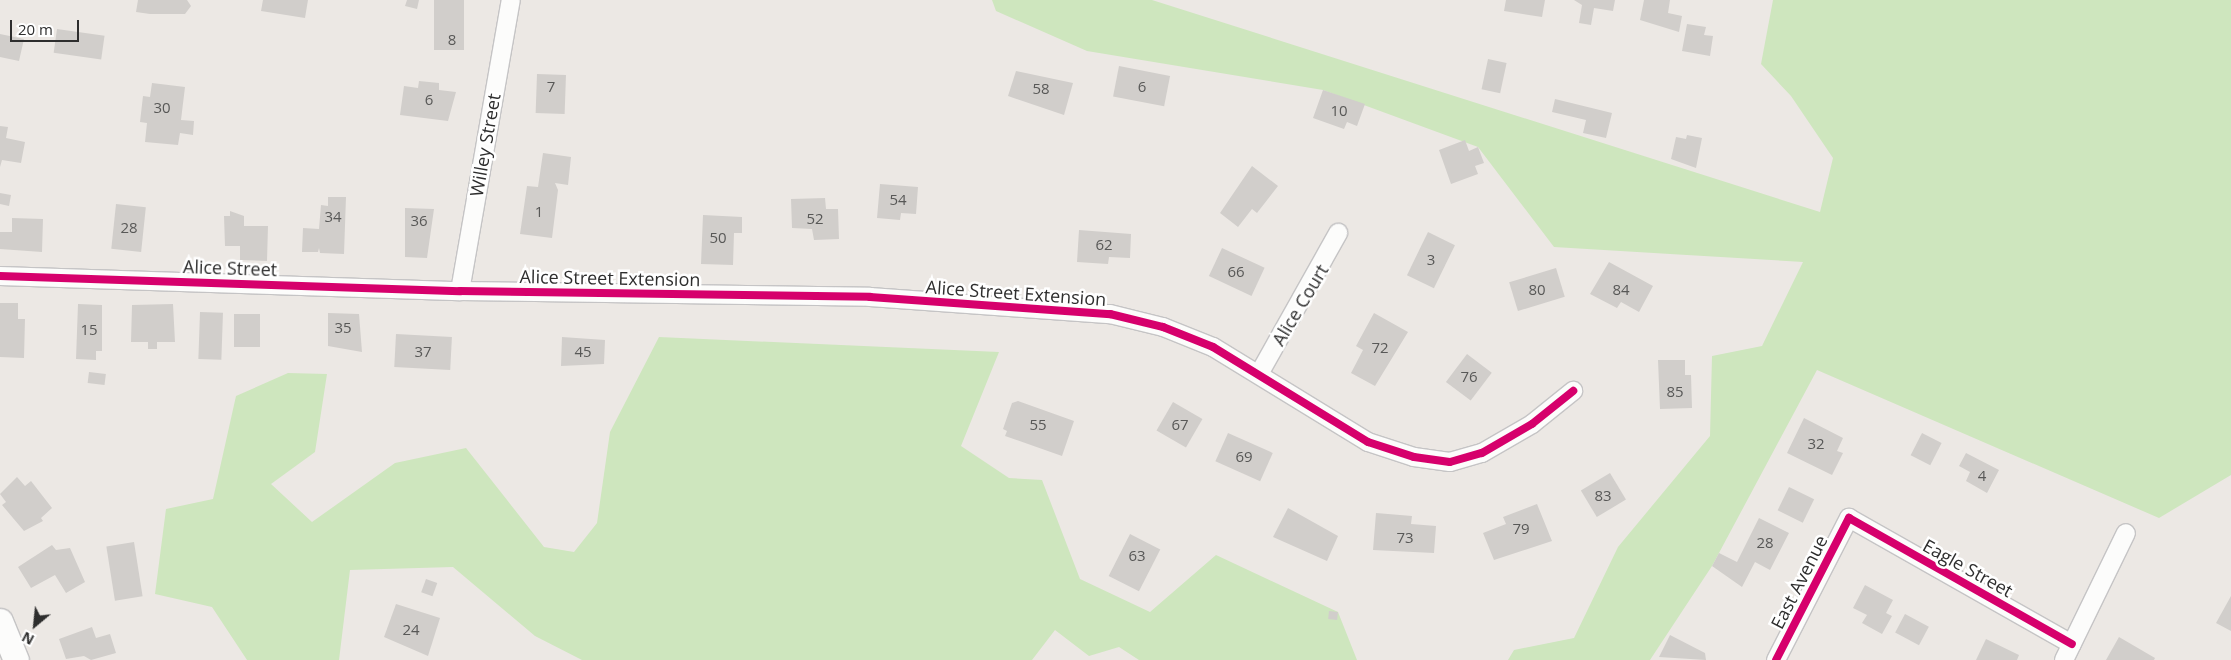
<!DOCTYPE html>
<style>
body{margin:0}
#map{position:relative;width:2231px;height:660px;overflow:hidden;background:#ece8e4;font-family:"Open Sans",sans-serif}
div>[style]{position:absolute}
.green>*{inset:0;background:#cee6be}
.building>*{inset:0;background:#d1cecb;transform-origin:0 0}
.roads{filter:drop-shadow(1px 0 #c5c4c5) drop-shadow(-1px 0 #c5c4c5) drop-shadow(0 1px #c5c4c5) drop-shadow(0 -1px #c5c4c5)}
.street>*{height:18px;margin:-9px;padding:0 9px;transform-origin:9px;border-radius:9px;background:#fcfcfb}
.secondary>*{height:25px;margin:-12.5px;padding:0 12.5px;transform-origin:12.5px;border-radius:12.5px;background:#fcfcfb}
.cycleway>*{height:8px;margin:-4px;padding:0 4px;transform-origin:4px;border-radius:4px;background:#d6006c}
span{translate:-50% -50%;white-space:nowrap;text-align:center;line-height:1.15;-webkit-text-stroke:5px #fff;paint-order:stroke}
.number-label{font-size:15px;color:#585857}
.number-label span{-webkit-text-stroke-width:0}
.street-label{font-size:18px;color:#2e2e2e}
.north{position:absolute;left:10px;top:600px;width:50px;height:50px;-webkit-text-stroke:4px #fff;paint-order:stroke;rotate:208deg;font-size:14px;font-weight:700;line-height:20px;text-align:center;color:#2e2e2e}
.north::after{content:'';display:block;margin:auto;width:18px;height:22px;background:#2e2e2e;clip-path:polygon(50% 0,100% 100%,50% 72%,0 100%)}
.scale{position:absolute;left:10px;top:20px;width:69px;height:22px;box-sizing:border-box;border:2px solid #2e2e2e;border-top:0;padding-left:6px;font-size:15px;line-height:18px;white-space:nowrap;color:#2e2e2e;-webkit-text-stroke:4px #fff;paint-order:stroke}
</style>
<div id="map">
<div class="green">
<i style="clip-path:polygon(992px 0,1152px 0,1820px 212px,1833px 158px,1791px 96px,1761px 64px,1773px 0,2231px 0,2231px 475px,2159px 518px,1817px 370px,1712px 566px,1650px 660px,1508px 660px,1514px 650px,1574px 638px,1618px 547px,1710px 436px,1712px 356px,1762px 346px,1803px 262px,1554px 247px,1478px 147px,1323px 90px,1087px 51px,996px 11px)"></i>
<i style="clip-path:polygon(659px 337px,999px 352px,961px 446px,1009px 478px,1042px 480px,1080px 579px,1150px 612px,1216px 555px,1338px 612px,1357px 660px,1139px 660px,1119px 647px,1089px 656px,1055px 630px,1032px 660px,582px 660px,535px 636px,453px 567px,350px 570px,339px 660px,247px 660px,212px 607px,155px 594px,166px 509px,213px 499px,236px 396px,288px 373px,327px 374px,315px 452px,271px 484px,312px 522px,395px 463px,466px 448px,544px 547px,574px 552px,597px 523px,610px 432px)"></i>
</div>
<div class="building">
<i style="clip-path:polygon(138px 0,187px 0,191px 6px,185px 14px,150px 14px,136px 12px)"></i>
<i style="clip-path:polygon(263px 0,308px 0,305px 18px,261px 11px)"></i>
<i style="clip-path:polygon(407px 0,419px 0,417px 9px,405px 6px)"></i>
<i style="left:434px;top:0;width:30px;height:50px"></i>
<i style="clip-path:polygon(1506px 0,1545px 0,1542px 17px,1504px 11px)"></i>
<i style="clip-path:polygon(1574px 0,1615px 0,1613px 11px,1594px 8px,1591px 25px,1579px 23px,1582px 5px)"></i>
<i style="clip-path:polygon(1644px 0,1670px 0,1668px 13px,1682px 16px,1679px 32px,1640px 20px)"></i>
<i style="clip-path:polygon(1687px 24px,1706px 27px,1704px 35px,1713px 36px,1710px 56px,1682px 51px)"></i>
<i style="left:57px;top:29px;width:48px;height:24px;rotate:8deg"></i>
<i style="clip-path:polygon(0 34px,24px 39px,19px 61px,0 57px)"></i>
<i style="left:1488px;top:59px;width:19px;height:31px;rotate:12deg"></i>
<i style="left:1119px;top:66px;width:52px;height:31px;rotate:11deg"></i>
<i style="clip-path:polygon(1016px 71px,1073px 83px,1064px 115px,1008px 96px)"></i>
<i style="left:537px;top:74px;width:29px;height:39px;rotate:2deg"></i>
<i style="clip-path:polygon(419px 81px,439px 83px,439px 90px,456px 92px,448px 121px,400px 115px,404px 86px,418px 88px)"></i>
<i style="clip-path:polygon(152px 83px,185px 87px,181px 120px,194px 121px,193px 135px,180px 133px,178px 145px,145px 142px,147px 123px,140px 122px,143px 96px,150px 97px)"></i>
<i style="clip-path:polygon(1323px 90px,1365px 104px,1357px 126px,1347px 122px,1344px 129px,1313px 118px)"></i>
<i style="clip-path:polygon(1555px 99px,1612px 113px,1606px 138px,1583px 133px,1586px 120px,1552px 112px)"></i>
<i style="clip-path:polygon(0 126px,8px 127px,6px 138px,25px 142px,21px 163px,2px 160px,0 167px)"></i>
<i style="clip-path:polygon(1687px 135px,1702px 138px,1696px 168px,1671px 159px,1676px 137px,1686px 139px)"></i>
<i style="clip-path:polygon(1465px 140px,1469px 151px,1478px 147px,1484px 163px,1475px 166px,1478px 174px,1451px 184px,1439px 150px)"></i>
<i style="clip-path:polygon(543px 153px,571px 157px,568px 185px,555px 183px,558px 190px,552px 238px,520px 234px,527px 186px,538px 187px)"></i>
<i style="clip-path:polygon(1252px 166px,1278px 186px,1257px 213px,1252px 209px,1238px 227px,1220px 213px)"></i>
<i style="clip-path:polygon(880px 184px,918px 187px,916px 214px,901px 213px,900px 220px,877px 218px)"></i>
<i style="clip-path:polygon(0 193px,11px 195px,9px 206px,0 204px)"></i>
<i style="clip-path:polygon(328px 197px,346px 197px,344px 254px,320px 253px,319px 248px,318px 252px,302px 252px,303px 228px,319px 229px,321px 205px,328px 206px)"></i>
<i style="clip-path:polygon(825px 198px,826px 209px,838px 209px,839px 239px,814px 240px,812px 229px,792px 228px,791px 199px)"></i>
<i style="left:116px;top:204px;width:30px;height:45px;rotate:6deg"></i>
<i style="clip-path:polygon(405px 208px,434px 209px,427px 258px,405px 257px)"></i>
<i style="clip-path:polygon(230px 211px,244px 216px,244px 226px,268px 226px,267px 261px,240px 260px,240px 246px,225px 246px,224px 216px,230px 216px)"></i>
<i style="clip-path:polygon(703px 215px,742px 217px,742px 233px,734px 233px,733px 265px,701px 264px)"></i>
<i style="clip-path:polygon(12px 218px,43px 219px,42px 252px,0 249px,0 232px,12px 232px)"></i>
<i style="clip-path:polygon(1079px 230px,1131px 234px,1130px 258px,1109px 257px,1108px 264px,1077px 262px)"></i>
<i style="left:1428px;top:232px;width:30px;height:48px;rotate:26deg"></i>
<i style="left:1222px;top:248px;width:47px;height:31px;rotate:25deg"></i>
<i style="clip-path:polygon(1609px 262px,1653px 286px,1639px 312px,1621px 302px,1617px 308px,1590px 294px)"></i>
<i style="left:1556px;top:268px;width:30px;height:49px;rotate:73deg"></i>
<i style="clip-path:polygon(0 303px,18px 303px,18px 319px,25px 319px,24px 358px,0 357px)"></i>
<i style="clip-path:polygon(78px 304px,102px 305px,102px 351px,96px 351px,96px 360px,76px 359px)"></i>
<i style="clip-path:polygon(173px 304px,175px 342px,157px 342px,157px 349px,148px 349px,148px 342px,131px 342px,132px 305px)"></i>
<i style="left:200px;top:312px;width:23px;height:47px;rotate:2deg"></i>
<i style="clip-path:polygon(328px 313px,359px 314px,362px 352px,328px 346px)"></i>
<i style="clip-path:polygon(1374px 313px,1408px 332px,1375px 386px,1351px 373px,1363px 350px,1356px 346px)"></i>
<i style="left:260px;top:314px;width:33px;height:26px;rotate:90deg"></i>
<i style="left:396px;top:334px;width:56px;height:33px;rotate:3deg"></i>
<i style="clip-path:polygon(562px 337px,605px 340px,604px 364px,561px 366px)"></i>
<i style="left:1467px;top:354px;width:31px;height:35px;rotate:37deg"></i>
<i style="clip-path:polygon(1658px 360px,1685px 360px,1685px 375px,1691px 375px,1692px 408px,1660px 409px)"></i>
<i style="left:89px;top:372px;width:17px;height:11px;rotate:7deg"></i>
<i style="clip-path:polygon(1018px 401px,1074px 421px,1062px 456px,1005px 436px,1007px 431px,1003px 429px,1012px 403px)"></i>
<i style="left:1173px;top:402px;width:34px;height:33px;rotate:30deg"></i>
<i style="clip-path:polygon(1804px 418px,1843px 438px,1837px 451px,1843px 453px,1832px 475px,1787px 453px)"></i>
<i style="left:1228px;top:433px;width:49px;height:31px;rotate:24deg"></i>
<i style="left:1922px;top:433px;width:22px;height:25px;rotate:27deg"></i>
<i style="clip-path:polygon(1966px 453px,1999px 470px,1987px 493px,1966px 481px,1970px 472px,1959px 466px)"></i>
<i style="left:1610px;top:473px;width:31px;height:34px;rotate:59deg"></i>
<i style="clip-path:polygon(17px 477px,25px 486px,31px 481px,52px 508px,41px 518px,43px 521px,24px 531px,2px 505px,6px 502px,0 494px)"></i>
<i style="left:1789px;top:487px;width:28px;height:26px;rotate:26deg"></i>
<i style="clip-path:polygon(1537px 504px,1552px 541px,1494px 560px,1483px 533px,1506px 524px,1503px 517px)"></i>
<i style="clip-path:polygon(1288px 508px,1338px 536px,1327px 561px,1273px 537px)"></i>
<i style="clip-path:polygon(1376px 513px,1412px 516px,1411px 524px,1436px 526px,1434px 553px,1373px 550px)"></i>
<i style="clip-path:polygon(1759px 518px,1789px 533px,1770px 570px,1755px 562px,1742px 587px,1712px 566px,1719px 553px,1737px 562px)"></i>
<i style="left:1130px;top:534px;width:34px;height:47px;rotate:27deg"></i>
<i style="left:134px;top:542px;width:55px;height:28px;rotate:81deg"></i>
<i style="clip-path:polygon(52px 545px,56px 550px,70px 548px,85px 582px,66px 593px,55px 575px,31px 588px,18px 567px)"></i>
<i style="left:426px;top:579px;width:12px;height:14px;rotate:20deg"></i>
<i style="clip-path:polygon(1865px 585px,1893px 600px,1886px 613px,1892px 616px,1882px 634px,1862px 623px,1867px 615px,1853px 608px)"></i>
<i style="clip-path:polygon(2231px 596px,2231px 631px,2216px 623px)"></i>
<i style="clip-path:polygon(396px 604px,440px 618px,428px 656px,384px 637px)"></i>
<i style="left:1329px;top:611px;width:9px;height:8px;rotate:6deg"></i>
<i style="left:1905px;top:614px;width:27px;height:21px;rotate:28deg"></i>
<i style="clip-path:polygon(92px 627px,96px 638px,110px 634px,116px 653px,91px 660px,84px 656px,66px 659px,59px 639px)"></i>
<i style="clip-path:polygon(1670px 635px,1705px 653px,1706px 660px,1659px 657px)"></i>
<i style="clip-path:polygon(2119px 637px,2155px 658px,2154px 660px,2106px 660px)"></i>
<i style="clip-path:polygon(1986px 639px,2019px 655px,2017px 660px,1976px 660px)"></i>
</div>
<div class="roads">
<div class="street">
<i style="left:0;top:276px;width:460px;rotate:1.9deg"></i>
<i style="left:460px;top:291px;width:410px;rotate:0.8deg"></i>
<i style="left:870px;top:297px;width:241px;rotate:4.1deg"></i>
<i style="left:1110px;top:314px;width:55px;rotate:13.8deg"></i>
<i style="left:1163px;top:327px;width:54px;rotate:21.8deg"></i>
<i style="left:1213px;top:347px;width:182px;rotate:31.5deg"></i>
<i style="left:1368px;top:442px;width:48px;rotate:18.1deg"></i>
<i style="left:1414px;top:457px;width:36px;rotate:8deg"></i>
<i style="left:1450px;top:462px;width:33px;rotate:-16deg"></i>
<i style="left:1482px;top:453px;width:58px;rotate:-30.1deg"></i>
<i style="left:1532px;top:424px;width:53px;rotate:-38.8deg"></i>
<i style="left:460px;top:291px;width:295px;rotate:-80.1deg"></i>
<i style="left:1259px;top:374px;width:162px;rotate:-60.7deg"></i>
<i style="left:1776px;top:660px;width:160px;rotate:-62.8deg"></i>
<i style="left:1849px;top:518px;width:256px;rotate:29.5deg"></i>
<i style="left:2064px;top:660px;width:141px;rotate:-64deg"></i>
</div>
<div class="secondary">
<i style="left:0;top:621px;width:42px;rotate:67.7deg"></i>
</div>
</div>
<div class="cycleway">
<i style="left:0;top:276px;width:460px;rotate:1.9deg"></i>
<i style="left:460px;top:291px;width:410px;rotate:0.8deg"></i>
<i style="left:870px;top:297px;width:241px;rotate:4.1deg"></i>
<i style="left:1110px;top:314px;width:55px;rotate:13.8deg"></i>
<i style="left:1163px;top:327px;width:54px;rotate:21.8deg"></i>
<i style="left:1213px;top:347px;width:182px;rotate:31.5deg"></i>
<i style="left:1368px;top:442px;width:48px;rotate:18.1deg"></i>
<i style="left:1414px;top:457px;width:36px;rotate:8deg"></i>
<i style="left:1450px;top:462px;width:33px;rotate:-16deg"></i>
<i style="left:1482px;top:453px;width:58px;rotate:-30.1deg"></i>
<i style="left:1532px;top:424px;width:53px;rotate:-38.8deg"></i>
<i style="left:1776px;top:660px;width:160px;rotate:-62.8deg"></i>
<i style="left:1849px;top:518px;width:256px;rotate:29.5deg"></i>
</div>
<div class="number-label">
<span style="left:452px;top:40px">8</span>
<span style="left:551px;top:87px">7</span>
<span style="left:1142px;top:87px">6</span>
<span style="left:1041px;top:89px">58</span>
<span style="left:429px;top:100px">6</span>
<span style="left:162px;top:108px">30</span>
<span style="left:1339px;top:111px">10</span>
<span style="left:898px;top:200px">54</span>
<span style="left:539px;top:212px">1</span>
<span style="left:333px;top:217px">34</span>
<span style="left:815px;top:219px">52</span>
<span style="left:419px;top:221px">36</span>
<span style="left:129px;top:228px">28</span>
<span style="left:718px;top:238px">50</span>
<span style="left:1104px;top:245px">62</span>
<span style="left:1431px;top:260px">3</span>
<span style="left:1236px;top:272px">66</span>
<span style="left:1537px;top:290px">80</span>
<span style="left:1621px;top:290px">84</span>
<span style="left:343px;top:328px">35</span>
<span style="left:89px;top:330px">15</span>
<span style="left:1380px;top:348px">72</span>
<span style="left:423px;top:352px">37</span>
<span style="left:583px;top:352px">45</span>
<span style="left:1469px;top:377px">76</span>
<span style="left:1675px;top:392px">85</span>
<span style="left:1038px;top:425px">55</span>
<span style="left:1180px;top:425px">67</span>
<span style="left:1816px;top:444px">32</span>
<span style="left:1244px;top:457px">69</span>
<span style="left:1982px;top:476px">4</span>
<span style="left:1603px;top:496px">83</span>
<span style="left:1521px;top:529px">79</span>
<span style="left:1405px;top:538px">73</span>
<span style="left:1765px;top:543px">28</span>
<span style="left:1137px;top:556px">63</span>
<span style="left:411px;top:630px">24</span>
</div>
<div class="street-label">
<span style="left:485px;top:145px;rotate:-80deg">Willey Street</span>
<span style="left:230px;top:268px;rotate:2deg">Alice Street</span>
<span style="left:610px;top:278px;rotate:1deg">Alice Street Extension</span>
<span style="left:1016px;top:293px;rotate:4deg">Alice Street Extension</span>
<span style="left:1300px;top:305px;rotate:-59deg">Alice Court</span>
<span style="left:1968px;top:568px;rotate:29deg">Eagle Street</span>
<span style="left:1799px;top:582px;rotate:-63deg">East Avenue</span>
</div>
<div class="north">N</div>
<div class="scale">20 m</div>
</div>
